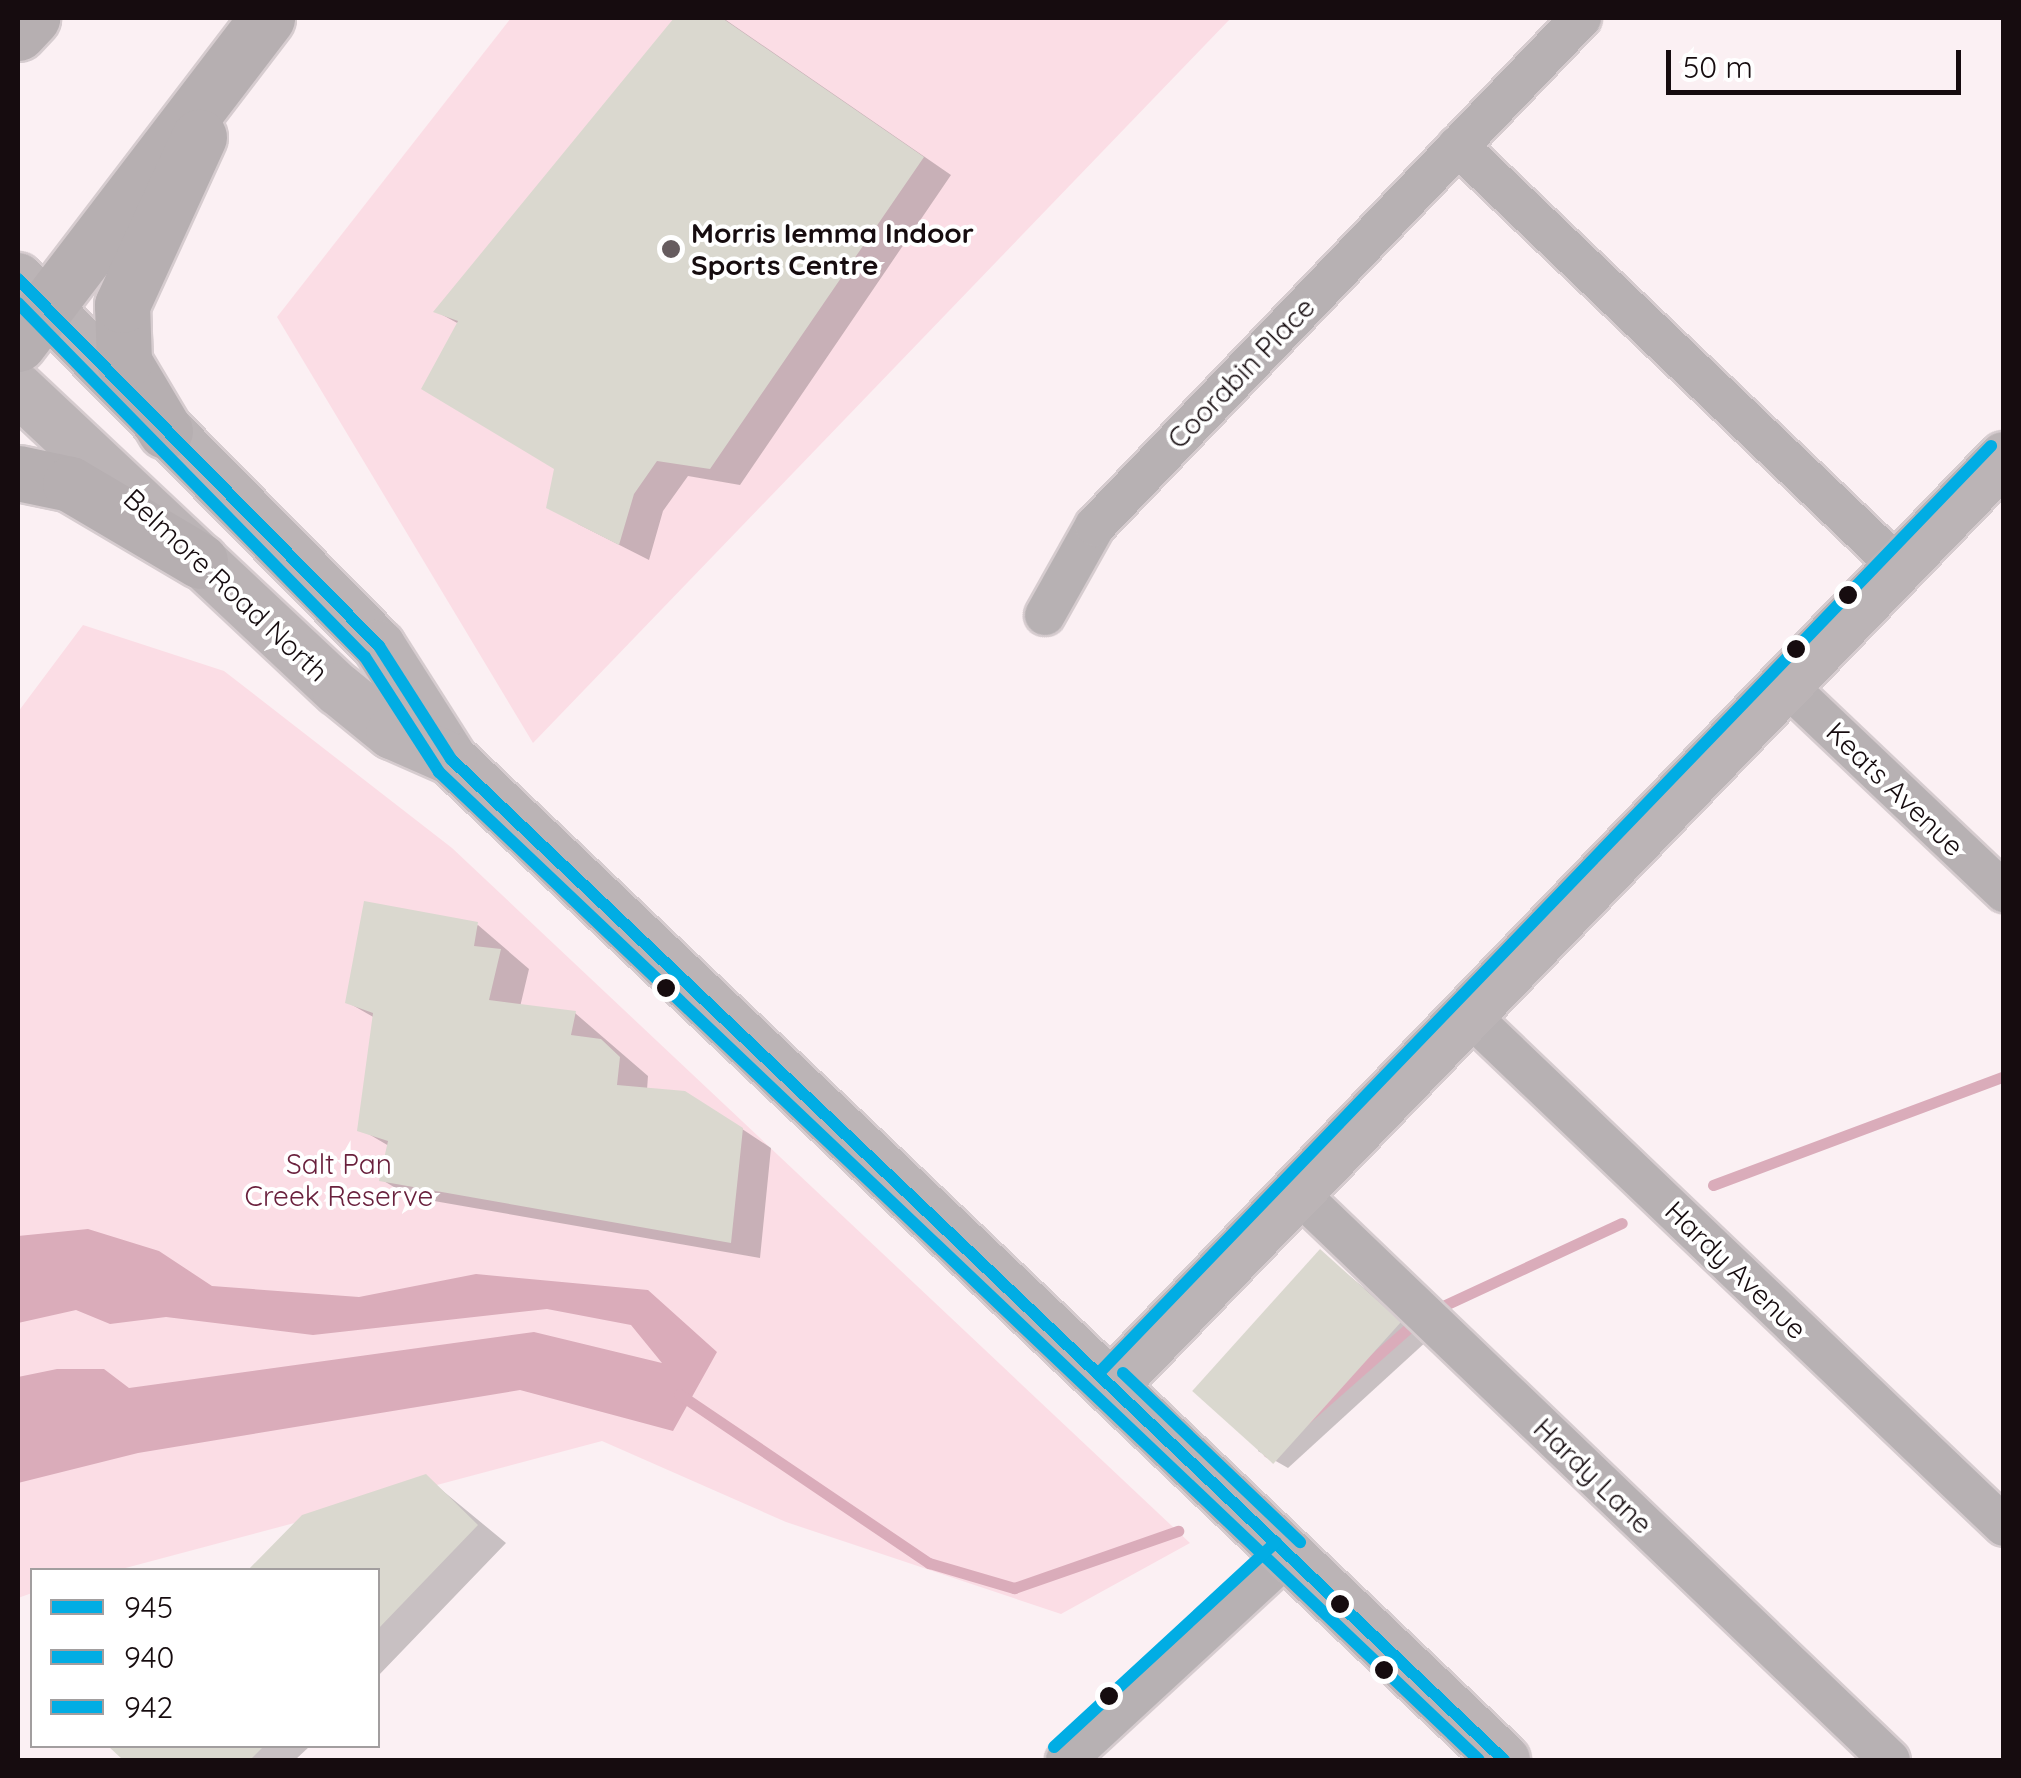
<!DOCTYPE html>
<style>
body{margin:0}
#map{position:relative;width:2021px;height:1778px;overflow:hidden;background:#fbf0f3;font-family:Quicksand,sans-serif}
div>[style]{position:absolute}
.green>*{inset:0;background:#fbdde5}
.water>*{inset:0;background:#daacba}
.shadow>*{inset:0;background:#0003}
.stream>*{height:11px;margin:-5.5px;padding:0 5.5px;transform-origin:5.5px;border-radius:5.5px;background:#daacba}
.building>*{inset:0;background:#dad8cf;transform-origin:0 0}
.roads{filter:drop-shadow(2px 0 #d6cccf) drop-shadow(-2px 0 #d6cccf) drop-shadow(0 2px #d6cccf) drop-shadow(0 -2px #d6cccf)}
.minor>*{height:40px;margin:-20px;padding:0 20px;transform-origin:20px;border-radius:20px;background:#b7b1b3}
.major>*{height:52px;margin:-26px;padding:0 26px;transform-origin:26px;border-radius:26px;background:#bbb4b6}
.highway>*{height:55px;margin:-27.5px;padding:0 27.5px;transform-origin:27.5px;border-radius:27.5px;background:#b6afb1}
.bus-1>*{height:12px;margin:-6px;padding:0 6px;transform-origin:6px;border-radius:6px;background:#01ade4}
.bus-2>*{height:12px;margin:-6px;padding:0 6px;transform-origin:6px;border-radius:6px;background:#01ade4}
.bus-3>*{height:12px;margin:-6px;padding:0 6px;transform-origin:6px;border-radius:6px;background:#01ade4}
.dots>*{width:28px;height:28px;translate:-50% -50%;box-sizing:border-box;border:5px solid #fff;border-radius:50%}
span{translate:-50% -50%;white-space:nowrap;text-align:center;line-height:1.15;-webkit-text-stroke:8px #fff;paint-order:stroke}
.poi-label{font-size:28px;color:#160c0f;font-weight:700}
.left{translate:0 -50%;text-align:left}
.street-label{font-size:28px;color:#160c0f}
.park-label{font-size:28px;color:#6a213d}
.frame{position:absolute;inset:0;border:20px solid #160c0f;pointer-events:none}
.legend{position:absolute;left:30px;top:1568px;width:350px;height:180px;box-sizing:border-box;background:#fff;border:2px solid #a29e9f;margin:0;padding:12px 18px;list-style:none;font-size:30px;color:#160c0f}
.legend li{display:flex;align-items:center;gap:20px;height:50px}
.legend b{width:50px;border:2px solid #a29e9f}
.scale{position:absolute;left:1666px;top:50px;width:295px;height:45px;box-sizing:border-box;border:5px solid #160c0f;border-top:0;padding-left:12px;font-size:30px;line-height:35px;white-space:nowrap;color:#160c0f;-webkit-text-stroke:8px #fff;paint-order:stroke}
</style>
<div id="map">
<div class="green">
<i style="clip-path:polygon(511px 18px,1231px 18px,533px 743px,277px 317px)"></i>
<i style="clip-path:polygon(83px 625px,224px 671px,452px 848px,1190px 1543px,1061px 1614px,786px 1522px,602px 1441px,118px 1570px,32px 1570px,32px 1593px,18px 1598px,18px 712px)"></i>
</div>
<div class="water">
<i style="clip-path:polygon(88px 1229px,159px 1251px,212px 1286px,359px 1297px,476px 1274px,648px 1290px,717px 1352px,673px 1431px,520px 1390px,138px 1453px,18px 1483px,18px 1377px,57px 1369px,104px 1369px,129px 1388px,534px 1332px,662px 1363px,631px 1325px,547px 1309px,313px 1335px,166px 1317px,110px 1324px,76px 1310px,18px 1323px,18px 1236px)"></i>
</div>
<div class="shadow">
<i style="clip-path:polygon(677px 18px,723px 18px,951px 175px,740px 485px,688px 476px,663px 511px,649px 560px,578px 524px,557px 468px,459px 324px,437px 312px)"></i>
<i style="clip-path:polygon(478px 925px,529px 969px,520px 1007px,575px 1013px,648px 1076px,647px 1090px,715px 1111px,771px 1148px,760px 1258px,411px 1197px,382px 1180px,389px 1146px,360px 1129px,375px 1018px,347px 1002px)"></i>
<i style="clip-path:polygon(1320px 1252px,1428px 1340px,1288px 1468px,1258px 1451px)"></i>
<i style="clip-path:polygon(426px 1477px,506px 1543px,378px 1676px,378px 1570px,252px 1570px,304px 1517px)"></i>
<i style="clip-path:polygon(111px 1746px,310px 1746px,295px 1760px,127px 1760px)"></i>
</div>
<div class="stream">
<i style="left:1713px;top:1185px;width:311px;rotate:-20.5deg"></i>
<i style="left:1443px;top:1306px;width:197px;rotate:-24.9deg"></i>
<i style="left:679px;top:1394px;width:302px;rotate:34.1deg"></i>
<i style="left:929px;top:1563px;width:89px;rotate:16.4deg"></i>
<i style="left:1014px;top:1588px;width:174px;rotate:-19.2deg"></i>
<i style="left:1268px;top:1452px;width:191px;rotate:-41.4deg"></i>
</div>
<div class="building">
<i style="clip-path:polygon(674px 18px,722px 18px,924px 157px,710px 469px,657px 461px,634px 494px,619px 545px,546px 508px,554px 469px,421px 389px,458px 321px,433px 312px)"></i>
<i style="clip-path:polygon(364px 901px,478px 922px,474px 946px,501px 949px,489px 1000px,576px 1011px,571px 1035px,601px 1039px,620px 1057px,617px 1085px,685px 1091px,743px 1128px,731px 1243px,379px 1181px,388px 1141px,357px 1131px,373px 1013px,345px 1003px)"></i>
<i style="left:1320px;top:1249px;width:109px;height:191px;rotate:42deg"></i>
<i style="clip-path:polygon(426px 1474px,478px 1525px,378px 1629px,378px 1570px,248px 1570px,302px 1515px)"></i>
<i style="clip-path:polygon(108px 1746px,264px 1746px,250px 1760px,123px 1760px)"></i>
</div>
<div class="roads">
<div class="minor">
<i style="left:1458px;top:146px;width:610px;rotate:43.67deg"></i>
<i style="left:1045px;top:615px;width:102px;rotate:-60.7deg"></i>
<i style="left:1095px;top:526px;width:703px;rotate:-46.27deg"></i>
<i style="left:1786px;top:685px;width:301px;rotate:43.5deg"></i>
<i style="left:1468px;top:1014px;width:741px;rotate:43.69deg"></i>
<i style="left:1297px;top:1192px;width:821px;rotate:43.77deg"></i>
<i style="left:1066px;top:1760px;width:302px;rotate:-42.7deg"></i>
</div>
<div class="major">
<i style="left:18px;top:279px;width:515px;rotate:45.47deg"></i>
<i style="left:379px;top:646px;width:134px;rotate:57.5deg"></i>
<i style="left:451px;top:759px;width:1453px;rotate:43.55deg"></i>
<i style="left:18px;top:389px;width:439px;rotate:43.2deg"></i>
<i style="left:338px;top:689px;width:70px;rotate:39.2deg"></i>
<i style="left:392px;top:733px;width:64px;rotate:23.8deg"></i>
<i style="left:1111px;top:1386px;width:1288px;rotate:-46.1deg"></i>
</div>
<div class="highway">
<i style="left:18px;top:33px;width:21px;rotate:-47deg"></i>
<i style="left:18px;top:344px;width:410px;rotate:-52.6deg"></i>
<i style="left:165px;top:431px;width:80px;rotate:-120.7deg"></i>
<i style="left:124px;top:362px;width:57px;rotate:-92deg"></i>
<i style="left:122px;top:305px;width:185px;rotate:-65.4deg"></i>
<i style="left:18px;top:473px;width:53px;rotate:11.9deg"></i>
<i style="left:70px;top:484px;width:151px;rotate:30.6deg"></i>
</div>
</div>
<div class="bus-1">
<i style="left:18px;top:279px;width:515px;rotate:45.47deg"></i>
<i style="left:379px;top:646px;width:134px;rotate:57.5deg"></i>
<i style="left:451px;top:759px;width:1453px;rotate:43.55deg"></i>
</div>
<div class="bus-2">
<i style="left:18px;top:303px;width:496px;rotate:45.6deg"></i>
<i style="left:365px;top:657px;width:137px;rotate:57.2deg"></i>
<i style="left:439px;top:772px;width:1434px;rotate:43.53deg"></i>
</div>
<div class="bus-3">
<i style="left:1123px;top:1373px;width:245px;rotate:43.7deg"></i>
<i style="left:1098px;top:1374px;width:1288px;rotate:-46.1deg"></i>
<i style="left:1054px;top:1747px;width:302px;rotate:-42.7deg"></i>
</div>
<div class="dots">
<i style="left:671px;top:249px;background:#665c5f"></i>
<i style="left:1848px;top:595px;background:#160c0f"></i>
<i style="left:1796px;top:649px;background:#160c0f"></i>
<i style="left:666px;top:988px;background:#160c0f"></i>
<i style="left:1340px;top:1604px;background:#160c0f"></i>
<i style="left:1384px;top:1670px;background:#160c0f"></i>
<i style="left:1109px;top:1696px;background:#160c0f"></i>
</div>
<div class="poi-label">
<span class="left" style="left:691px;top:249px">Morris Iemma Indoor<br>Sports Centre</span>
</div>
<div class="street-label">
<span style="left:1241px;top:373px;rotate:-46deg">Coorabin Place</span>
<span style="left:226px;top:585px;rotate:43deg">Belmore Road North</span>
<span style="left:1895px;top:789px;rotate:44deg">Keats Avenue</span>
<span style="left:1736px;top:1270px;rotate:44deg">Hardy Avenue</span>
<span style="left:1593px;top:1476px;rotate:44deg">Hardy Lane</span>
</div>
<div class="park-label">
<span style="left:339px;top:1180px">Salt Pan<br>Creek Reserve</span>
</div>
<div class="frame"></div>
<ul class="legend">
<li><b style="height:12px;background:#01ade4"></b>945</li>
<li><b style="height:12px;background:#01ade4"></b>940</li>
<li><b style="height:12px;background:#01ade4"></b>942</li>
</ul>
<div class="scale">50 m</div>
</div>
